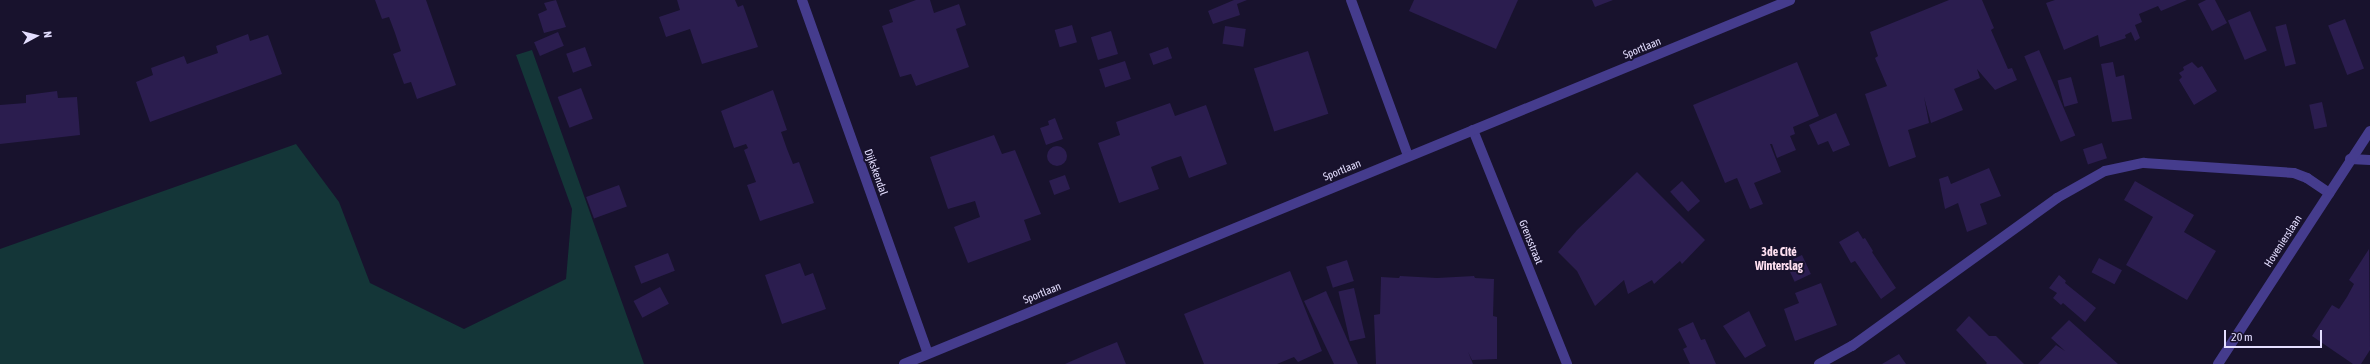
<!DOCTYPE html>
<meta charset="utf-8">
<style>
body{margin:0}
#map{position:relative;width:2370px;height:364px;overflow:hidden;background:#18122d;font-family:"Asap Condensed",sans-serif}
div>[style]{position:absolute}
.green>*{inset:0;background:#143638}
.building>*{inset:0;background:#2b1d4f;transform-origin:0 0}
.round{border-radius:50%}
.service>*{height:10px;margin:-5px;padding:0 5px;transform-origin:5px;border-radius:5px;background:#453c8d}
.minor>*{height:10px;margin:-5px;padding:0 5px;transform-origin:5px;border-radius:5px;background:#453c8d}
span{translate:-50% -50%;white-space:nowrap;text-align:center;line-height:1.15;-webkit-text-stroke:4px #18122d;paint-order:stroke}
.street-label{font-size:11px;color:#e4deff}
.neighbourhood-label{font-size:12px;color:#ffe0f1;font-weight:700}
.north{position:absolute;left:16px;top:16px;width:40px;height:40px;-webkit-text-stroke:3px #18122d;paint-order:stroke;rotate:83deg;font-size:11px;font-weight:700;line-height:16px;text-align:center;color:#e4deff}
.north::after{content:'';display:block;margin:auto;width:14px;height:18px;background:#e4deff;clip-path:polygon(50% 0,100% 100%,50% 72%,0 100%)}
.scale{position:absolute;left:2224px;top:330px;width:98px;height:18px;box-sizing:border-box;border:2px solid #e4deff;border-top:0;padding-left:5px;font-size:12px;line-height:14px;white-space:nowrap;color:#e4deff;-webkit-text-stroke:3px #18122d;paint-order:stroke}
</style>
<div id="map">
<div class="green">
<i style="clip-path:polygon(532px 50px,644px 364px,0 364px,0 249px,296px 144px,339px 202px,370px 283px,464px 329px,566px 279px,572px 209px,516px 55px)"></i>
</div>
<div class="building">
<i style="clip-path:polygon(375px 0,426px 0,456px 85px,417px 99px,411px 82px,404px 84px,393px 54px,401px 51px,395px 33px,389px 17px,382px 19px)"></i>
<i style="clip-path:polygon(556px 0,566px 27px,544px 33px,538px 14px,547px 10px,544px 3px)"></i>
<i style="clip-path:polygon(677px 0,735px 0,738px 7px,743px 5px,758px 47px,702px 64px,690px 29px,666px 37px,659px 17px,680px 10px)"></i>
<i style="clip-path:polygon(916px 0,930px 0,934px 13px,959px 4px,966px 25px,956px 29px,969px 67px,916px 86px,911px 74px,900px 77px,882px 26px,893px 22px,889px 10px)"></i>
<i style="clip-path:polygon(1234px 0,1247px 0,1237px 4px,1240px 15px,1213px 24px,1208px 11px)"></i>
<i style="clip-path:polygon(1414px 0,1518px 0,1496px 49px,1409px 11px)"></i>
<i style="clip-path:polygon(1592px 0,1613px 0,1595px 7px)"></i>
<i style="clip-path:polygon(1949px 0,1982px 0,1994px 28px,1991px 30px,2008px 69px,2012px 68px,2017px 80px,1995px 90px,1977px 69px,1980px 78px,1954px 89px,1963px 110px,1931px 123px,1924px 97px,1929px 123px,1908px 130px,1916px 157px,1889px 167px,1865px 94px,1887px 86px,1875px 58px,1878px 56px,1870px 32px)"></i>
<i style="clip-path:polygon(2055px 0,2187px 0,2161px 11px,2158px 6px,2139px 14px,2142px 22px,2135px 25px,2140px 38px,2135px 41px,2131px 32px,2125px 35px,2126px 38px,2100px 47px,2098px 35px,2064px 50px,2046px 3px)"></i>
<i style="clip-path:polygon(2206px 0,2215px 0,2227px 23px,2212px 31px,2198px 4px)"></i>
<i style="left:2250px;top:11px;width:43px;height:24px;rotate:67deg"></i>
<i style="left:2345px;top:19px;width:53px;height:18px;rotate:69deg"></i>
<i style="left:2286px;top:24px;width:41px;height:11px;rotate:76deg"></i>
<i style="left:1072px;top:25px;width:18px;height:18px;rotate:74deg"></i>
<i style="left:1225px;top:26px;width:21px;height:18px;rotate:8deg"></i>
<i style="left:1111px;top:31px;width:24px;height:21px;rotate:73deg"></i>
<i style="left:558px;top:32px;width:15px;height:26px;rotate:67deg"></i>
<i style="clip-path:polygon(248px 34px,250px 41px,268px 35px,282px 74px,150px 122px,136px 82px,153px 75px,151px 68px,184px 56px,187px 64px,218px 53px,216px 46px)"></i>
<i style="left:585px;top:47px;width:20px;height:20px;rotate:70deg"></i>
<i style="left:1168px;top:47px;width:12px;height:20px;rotate:70deg"></i>
<i style="left:2039px;top:50px;width:93px;height:16px;rotate:67deg"></i>
<i style="left:1308px;top:51px;width:66px;height:57px;rotate:72deg"></i>
<i style="left:1125px;top:61px;width:19px;height:27px;rotate:72deg"></i>
<i style="clip-path:polygon(1797px 62px,1819px 116px,1793px 127px,1795px 134px,1790px 136px,1796px 150px,1777px 158px,1772px 144px,1770px 144px,1781px 172px,1754px 183px,1763px 204px,1750px 209px,1737px 178px,1725px 183px,1693px 105px)"></i>
<i style="clip-path:polygon(2113px 62px,2116px 77px,2124px 75px,2132px 119px,2112px 122px,2101px 64px)"></i>
<i style="clip-path:polygon(2192px 62px,2198px 68px,2202px 66px,2217px 91px,2194px 105px,2179px 80px,2182px 77px,2179px 73px,2184px 70px,2183px 67px)"></i>
<i style="left:2071px;top:77px;width:27px;height:14px;rotate:75deg"></i>
<i style="left:581px;top:88px;width:33px;height:25px;rotate:69deg"></i>
<i style="clip-path:polygon(773px 90px,787px 130px,781px 132px,787px 149px,793px 164px,799px 162px,814px 203px,760px 221px,747px 185px,756px 182px,744px 150px,748px 148px,746px 144px,734px 148px,721px 111px)"></i>
<i style="clip-path:polygon(57px 91px,58px 98px,77px 97px,80px 135px,0 144px,0 105px,26px 103px,26px 95px)"></i>
<i style="left:2322px;top:102px;width:25px;height:13px;rotate:78deg"></i>
<i style="clip-path:polygon(1170px 103px,1175px 116px,1206px 105px,1227px 164px,1189px 178px,1181px 156px,1166px 161px,1151px 167px,1159px 189px,1119px 203px,1098px 143px,1120px 135px,1116px 122px)"></i>
<i style="clip-path:polygon(1836px 113px,1850px 145px,1833px 152px,1828px 141px,1818px 145px,1809px 125px)"></i>
<i style="clip-path:polygon(1055px 118px,1063px 139px,1046px 145px,1040px 128px,1049px 125px,1048px 121px)"></i>
<i style="clip-path:polygon(994px 135px,1002px 154px,1015px 150px,1041px 214px,1024px 220px,1031px 240px,968px 263px,954px 227px,980px 217px,975px 201px,948px 209px,930px 157px)"></i>
<i style="left:2102px;top:143px;width:16px;height:20px;rotate:72deg"></i>
<i class="round" style="left:1047px;top:146px;width:20px;height:20px"></i>
<i style="clip-path:polygon(1989px 168px,2001px 196px,1980px 204px,1987px 224px,1967px 232px,1958px 203px,1945px 209px,1939px 179px,1948px 176px,1951px 184px)"></i>
<i style="clip-path:polygon(1637px 172px,1705px 240px,1682px 264px,1680px 261px,1654px 284px,1652px 280px,1628px 294px,1624px 280px,1595px 306px,1577px 271px,1558px 252px,1577px 230px)"></i>
<i style="left:1065px;top:175px;width:15px;height:17px;rotate:70deg"></i>
<i style="left:1682px;top:181px;width:27px;height:16px;rotate:48deg"></i>
<i style="clip-path:polygon(2135px 181px,2194px 215px,2184px 232px,2216px 251px,2187px 300px,2126px 265px,2153px 217px,2124px 200px)"></i>
<i style="left:619px;top:185px;width:23px;height:35px;rotate:70deg"></i>
<i style="clip-path:polygon(1858px 231px,1863px 239px,1865px 238px,1873px 251px,1872px 252px,1896px 288px,1881px 299px,1855px 261px,1851px 263px,1839px 242px)"></i>
<i style="clip-path:polygon(2369px 249px,2370px 350px,2361px 364px,2353px 364px,2312px 336px,2332px 305px,2339px 309px,2347px 297px,2354px 284px,2349px 280px)"></i>
<i style="left:668px;top:253px;width:19px;height:36px;rotate:69deg"></i>
<i style="left:1802px;top:255px;width:21px;height:18px;rotate:65deg"></i>
<i style="left:2099px;top:258px;width:26px;height:16px;rotate:28deg"></i>
<i style="left:1347px;top:260px;width:22px;height:22px;rotate:72deg"></i>
<i style="clip-path:polygon(800px 263px,805px 276px,813px 273px,826px 309px,782px 324px,765px 275px)"></i>
<i style="clip-path:polygon(1290px 271px,1322px 351px,1298px 362px,1294px 357px,1277px 364px,1204px 364px,1184px 314px)"></i>
<i style="clip-path:polygon(2059px 275px,2066px 281px,2065px 283px,2096px 308px,2085px 322px,2063px 303px,2061px 305px,2053px 298px,2057px 293px,2049px 288px)"></i>
<i style="clip-path:polygon(1400px 276px,1437px 278px,1474px 276px,1475px 278px,1494px 279px,1493px 316px,1497px 317px,1497px 359px,1472px 360px,1468px 352px,1473px 364px,1376px 364px,1374px 315px,1380px 314px,1381px 277px,1399px 278px)"></i>
<i style="clip-path:polygon(1821px 283px,1837px 325px,1795px 341px,1784px 309px,1799px 303px,1795px 293px)"></i>
<i style="left:660px;top:287px;width:19px;height:30px;rotate:62deg"></i>
<i style="left:1354px;top:288px;width:51px;height:16px;rotate:77deg"></i>
<i style="clip-path:polygon(1326px 291px,1358px 364px,1334px 364px,1304px 301px)"></i>
<i style="clip-path:polygon(1749px 311px,1766px 346px,1745px 358px,1723px 326px)"></i>
<i style="clip-path:polygon(1969px 316px,1989px 336px,1996px 336px,2024px 364px,1986px 364px,1987px 363px,1956px 330px)"></i>
<i style="clip-path:polygon(2069px 320px,2118px 364px,2038px 364px,2056px 345px,2065px 351px,2051px 338px)"></i>
<i style="clip-path:polygon(1693px 322px,1701px 340px,1705px 339px,1716px 364px,1690px 364px,1683px 349px,1687px 347px,1678px 329px)"></i>
<i style="clip-path:polygon(1117px 342px,1126px 364px,1065px 364px,1090px 353px)"></i>
<i style="clip-path:polygon(1899px 354px,1906px 364px,1882px 364px)"></i>
</div>
<div class="service">
<i style="left:1819px;top:364px;width:38px;rotate:-29deg"></i>
<i style="left:1852px;top:346px;width:253px;rotate:-35.8deg"></i>
<i style="left:2057px;top:198px;width:55px;rotate:-29.4deg"></i>
<i style="left:2105px;top:171px;width:40px;rotate:-12deg"></i>
<i style="left:2144px;top:163px;width:150px;rotate:3.8deg"></i>
<i style="left:2294px;top:173px;width:14px;rotate:21deg"></i>
<i style="left:2307px;top:178px;width:27px;rotate:34deg"></i>
</div>
<div class="minor">
<i style="left:802px;top:0;width:375px;rotate:70.4deg"></i>
<i style="left:1351px;top:0;width:166px;rotate:69.9deg"></i>
<i style="left:1473px;top:130px;width:252px;rotate:68.1deg"></i>
<i style="left:2350px;top:159px;width:20px;rotate:3deg"></i>
<i style="left:904px;top:364px;width:958px;rotate:-22.33deg"></i>
<i style="left:2218px;top:364px;width:278px;rotate:-56.9deg"></i>
</div>
<div class="street-label">
<span style="left:1642px;top:48px;rotate:-22deg">Sportlaan</span>
<span style="left:1342px;top:170px;rotate:-22deg">Sportlaan</span>
<span style="left:876px;top:172px;rotate:70deg">Dijkskendal</span>
<span style="left:2283px;top:241px;rotate:-57deg">Hovenierslaan</span>
<span style="left:1531px;top:242px;rotate:68deg">Grensstraat</span>
<span style="left:1042px;top:293px;rotate:-22deg">Sportlaan</span>
</div>
<div class="neighbourhood-label">
<span style="left:1779px;top:260px">3de Cité<br>Winterslag</span>
</div>
<div class="north">N</div>
<div class="scale">20 m</div>
</div>
